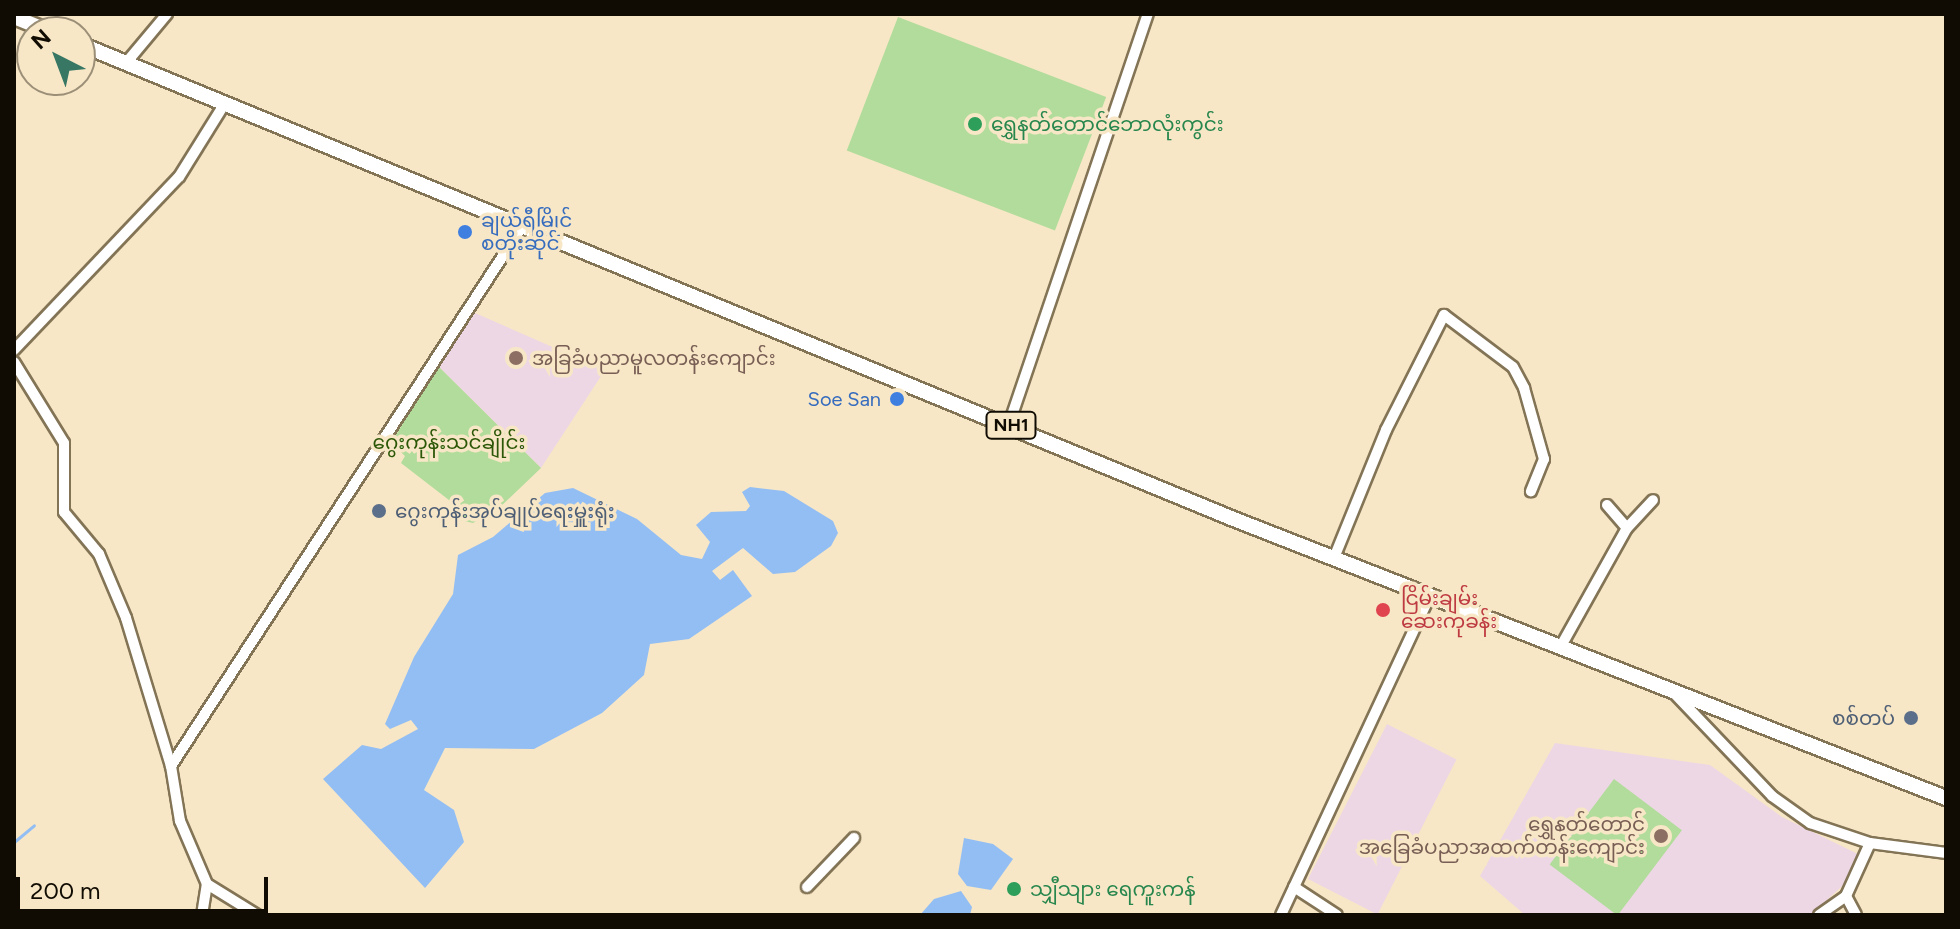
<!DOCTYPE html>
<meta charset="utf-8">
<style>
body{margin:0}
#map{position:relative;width:1960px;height:929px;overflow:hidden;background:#f7e7c6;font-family:Figtree,"Noto Sans Myanmar",sans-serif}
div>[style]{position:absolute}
.education>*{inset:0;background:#eed7e4;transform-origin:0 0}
.green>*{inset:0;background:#b1dc9b;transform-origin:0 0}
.water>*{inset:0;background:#93bef4}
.stream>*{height:3px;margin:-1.5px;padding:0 1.5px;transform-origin:1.5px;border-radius:1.5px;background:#93bef4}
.roads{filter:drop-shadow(2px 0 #837456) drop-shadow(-2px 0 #837456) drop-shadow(0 2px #837456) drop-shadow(0 -2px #837456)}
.minor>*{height:10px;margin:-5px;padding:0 5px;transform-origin:5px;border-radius:5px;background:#fff}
.highway>*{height:14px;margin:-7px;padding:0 7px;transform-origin:7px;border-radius:7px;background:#fff}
.dots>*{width:22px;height:22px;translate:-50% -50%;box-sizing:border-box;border:4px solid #f7e7c6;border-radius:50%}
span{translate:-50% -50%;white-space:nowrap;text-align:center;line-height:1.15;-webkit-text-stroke:7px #f7e7c6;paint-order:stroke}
.shield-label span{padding:2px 6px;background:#f7e7c6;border:2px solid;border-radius:6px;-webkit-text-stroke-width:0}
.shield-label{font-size:18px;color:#110c03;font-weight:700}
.leisure-label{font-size:20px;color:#27864d}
.left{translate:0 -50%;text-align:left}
.shop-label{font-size:20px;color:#366cbe}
.right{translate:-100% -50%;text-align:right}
.education-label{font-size:20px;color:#785e54}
.park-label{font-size:20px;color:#2c5707}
.service-label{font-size:20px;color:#4e5e75}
.health-label{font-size:20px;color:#be3a42}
.frame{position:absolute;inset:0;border:16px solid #110c03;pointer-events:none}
.north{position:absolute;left:16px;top:16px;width:80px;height:80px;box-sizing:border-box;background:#f7e7c6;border:2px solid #9b8f78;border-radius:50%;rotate:318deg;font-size:22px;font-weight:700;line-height:32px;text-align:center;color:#110c03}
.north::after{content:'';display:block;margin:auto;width:28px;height:36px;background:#387764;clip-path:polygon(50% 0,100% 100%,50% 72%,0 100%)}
.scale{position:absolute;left:16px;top:877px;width:252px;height:36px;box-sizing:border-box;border:4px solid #110c03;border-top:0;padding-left:10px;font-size:24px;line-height:28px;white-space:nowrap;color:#110c03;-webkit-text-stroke:6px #f7e7c6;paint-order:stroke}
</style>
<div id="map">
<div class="education">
<i style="clip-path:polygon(475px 313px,605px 370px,541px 468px,438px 366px)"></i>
<i style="left:1387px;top:724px;width:78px;height:174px;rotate:27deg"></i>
<i style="clip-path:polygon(1555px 743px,1710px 765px,1782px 817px,1858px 854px,1858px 872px,1810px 915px,1525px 915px,1480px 876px)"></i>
</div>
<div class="green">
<i style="left:898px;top:17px;width:223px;height:143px;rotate:21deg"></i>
<i style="clip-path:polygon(438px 366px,541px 468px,499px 508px,473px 523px,452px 518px,458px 507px,401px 463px,405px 456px,391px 443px)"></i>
<i style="left:1614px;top:779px;width:85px;height:107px;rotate:37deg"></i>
</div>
<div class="water">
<i style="clip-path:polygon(750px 487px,784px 491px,833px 521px,838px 533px,831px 546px,795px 572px,773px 574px,743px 548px,712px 571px,720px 580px,733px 570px,752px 596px,689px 639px,650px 644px,644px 675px,602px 713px,534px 749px,445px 748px,424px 790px,454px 810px,464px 842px,425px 888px,323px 779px,362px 745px,381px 749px,418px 729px,411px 720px,390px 729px,385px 724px,414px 657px,453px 594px,458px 555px,493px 537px,545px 493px,573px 488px,637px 519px,681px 555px,702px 559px,710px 542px,696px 525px,711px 512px,746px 511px,750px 506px,742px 492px)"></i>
<i style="clip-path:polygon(964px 838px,993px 844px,1013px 859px,991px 890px,967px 886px,958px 874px)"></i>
<i style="clip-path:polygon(961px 891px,972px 907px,970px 915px,920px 915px,934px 899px)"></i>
</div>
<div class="stream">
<i style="left:14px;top:842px;width:26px;rotate:-40deg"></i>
</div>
<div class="roads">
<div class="minor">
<i style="left:126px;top:63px;width:64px;rotate:-50.1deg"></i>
<i style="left:14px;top:350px;width:239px;rotate:-46.4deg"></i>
<i style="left:179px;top:177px;width:87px;rotate:-58.1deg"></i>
<i style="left:14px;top:362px;width:95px;rotate:58.3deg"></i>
<i style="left:64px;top:443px;width:69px;rotate:90deg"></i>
<i style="left:64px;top:512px;width:55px;rotate:50.2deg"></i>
<i style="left:99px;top:554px;width:69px;rotate:67.1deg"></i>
<i style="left:126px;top:618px;width:155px;rotate:73.1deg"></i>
<i style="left:1009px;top:424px;width:433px;rotate:-71.3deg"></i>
<i style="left:1607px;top:505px;width:30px;rotate:49deg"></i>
<i style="left:1334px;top:558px;width:138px;rotate:-67.9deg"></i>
<i style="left:1386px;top:430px;width:129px;rotate:-63.2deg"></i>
<i style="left:1444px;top:315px;width:86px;rotate:37deg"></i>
<i style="left:1513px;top:367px;width:24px;rotate:62deg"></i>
<i style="left:1524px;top:388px;width:74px;rotate:74.3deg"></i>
<i style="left:1544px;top:459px;width:35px;rotate:112deg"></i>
<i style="left:1561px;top:646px;width:135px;rotate:-60.8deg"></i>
<i style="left:1627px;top:528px;width:38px;rotate:-47deg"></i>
<i style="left:1675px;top:694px;width:141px;rotate:46.4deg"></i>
<i style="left:1772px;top:796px;width:47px;rotate:35.4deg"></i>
<i style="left:1810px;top:823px;width:63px;rotate:18.4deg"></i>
<i style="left:1870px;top:843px;width:77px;rotate:7.5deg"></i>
<i style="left:207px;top:884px;width:59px;rotate:31.8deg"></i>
<i style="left:807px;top:887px;width:68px;rotate:-46.2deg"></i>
<i style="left:1294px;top:887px;width:51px;rotate:33.1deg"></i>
<i style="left:1846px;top:896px;width:21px;rotate:62deg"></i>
<i style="left:202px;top:915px;width:31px;rotate:-81deg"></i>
<i style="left:207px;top:884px;width:69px;rotate:-113.2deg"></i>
<i style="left:180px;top:821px;width:56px;rotate:-99.3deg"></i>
<i style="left:171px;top:766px;width:645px;rotate:-56.95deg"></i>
<i style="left:1281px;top:915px;width:352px;rotate:-65deg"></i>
<i style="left:1819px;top:915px;width:33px;rotate:-35deg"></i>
<i style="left:1846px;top:896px;width:58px;rotate:-65.6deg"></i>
</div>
<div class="highway">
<i style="left:14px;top:17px;width:40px;rotate:22deg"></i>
<i style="left:80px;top:44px;width:1245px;rotate:22.38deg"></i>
<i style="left:1231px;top:518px;width:768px;rotate:21.39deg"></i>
</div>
</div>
<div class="dots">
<i style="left:975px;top:124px;background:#2e9e5b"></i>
<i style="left:465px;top:232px;background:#3f7fe0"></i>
<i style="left:516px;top:358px;background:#8d6e63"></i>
<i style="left:897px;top:399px;background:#3f7fe0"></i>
<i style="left:379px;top:511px;background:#5c6f8a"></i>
<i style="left:1383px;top:610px;background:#e0444e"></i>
<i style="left:1911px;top:718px;background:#5c6f8a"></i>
<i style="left:1661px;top:836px;background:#8d6e63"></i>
<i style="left:1014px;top:889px;background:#2e9e5b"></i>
</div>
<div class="shield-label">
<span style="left:1011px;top:425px">NH1</span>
</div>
<div class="leisure-label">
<span class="left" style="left:991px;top:124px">ရွှေနတ်တောင်ဘောလုံးကွင်း</span>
<span class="left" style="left:1030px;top:889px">သျှီသျား ရေကူးကန်</span>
</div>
<div class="shop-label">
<span class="left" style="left:481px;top:232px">ချယ်ရီမြိုင်<br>စတိုးဆိုင်</span>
<span class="right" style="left:881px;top:399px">Soe San</span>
</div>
<div class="education-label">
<span class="left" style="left:532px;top:358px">အခြခံပညာမူလတန်းကျောင်း</span>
<span class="right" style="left:1645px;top:836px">ရွှေနတ်တောင်<br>အခြေခံပညာအထက်တန်းကျောင်း</span>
</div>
<div class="park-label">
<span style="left:449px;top:442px">ဂွေးကုန်းသင်ချိုင်း</span>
</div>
<div class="service-label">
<span class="left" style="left:395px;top:511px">ဂွေးကုန်းအုပ်ချုပ်ရေးမှူးရုံး</span>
<span class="right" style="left:1895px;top:718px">စစ်တပ်</span>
</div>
<div class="health-label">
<span class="left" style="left:1401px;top:610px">ငြိမ်းချမ်း<br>ဆေးကုခန်း</span>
</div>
<div class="frame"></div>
<div class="north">N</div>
<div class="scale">200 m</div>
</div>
